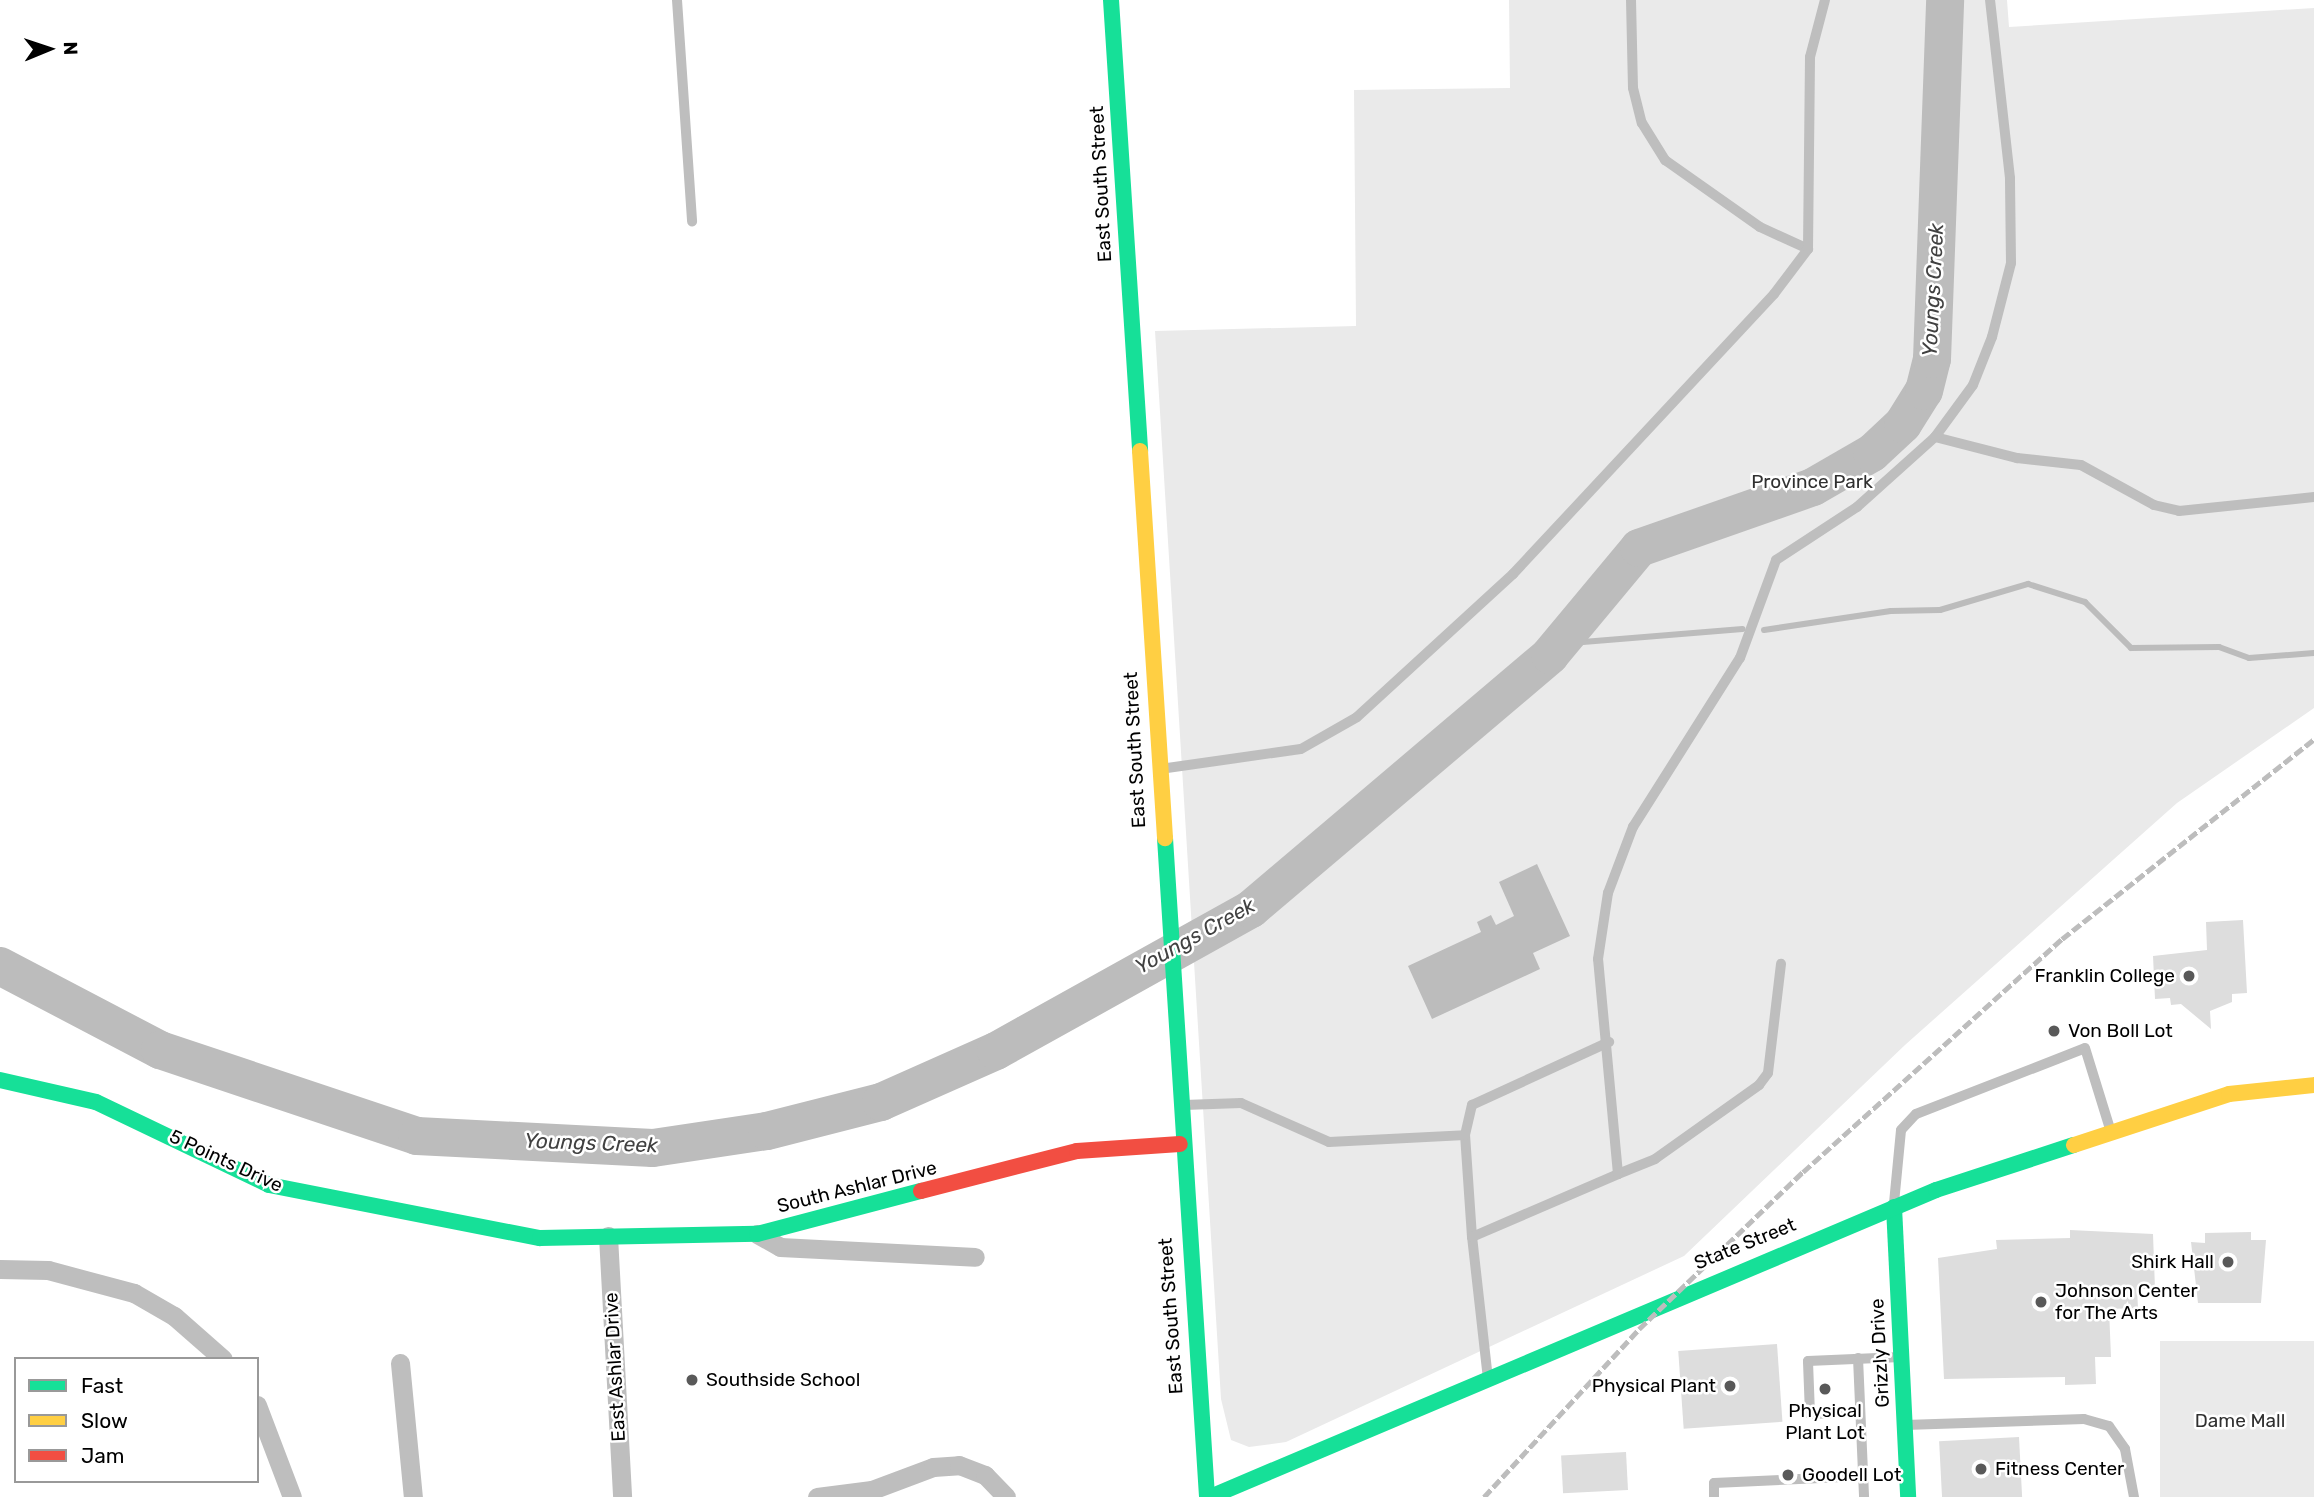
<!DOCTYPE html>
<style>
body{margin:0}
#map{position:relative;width:2314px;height:1497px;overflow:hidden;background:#fff;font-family:Rubik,sans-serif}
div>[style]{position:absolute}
.green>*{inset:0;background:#eaeaea;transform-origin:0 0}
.water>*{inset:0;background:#bcbcbc}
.stream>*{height:6px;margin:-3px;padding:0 3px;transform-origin:3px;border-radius:3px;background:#bcbcbc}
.river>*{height:38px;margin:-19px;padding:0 19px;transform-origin:19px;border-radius:19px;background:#bcbcbc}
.building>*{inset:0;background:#ddd;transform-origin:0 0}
.lane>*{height:10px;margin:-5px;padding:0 5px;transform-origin:5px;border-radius:5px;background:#bebebe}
.street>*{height:19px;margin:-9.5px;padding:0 9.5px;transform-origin:9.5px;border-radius:9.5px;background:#bebebe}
.fast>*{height:16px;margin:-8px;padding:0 8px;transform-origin:8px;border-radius:8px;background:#16e098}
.slow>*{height:16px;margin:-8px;padding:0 8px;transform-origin:8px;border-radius:8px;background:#ffcf43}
.jam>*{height:16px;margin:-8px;padding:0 8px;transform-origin:8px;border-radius:8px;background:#f24e42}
.rail>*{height:5px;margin-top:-2.5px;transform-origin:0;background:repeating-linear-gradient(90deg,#bdbdbd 0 10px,transparent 0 13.5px)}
.dots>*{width:19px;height:19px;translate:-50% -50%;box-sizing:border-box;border:4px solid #fff;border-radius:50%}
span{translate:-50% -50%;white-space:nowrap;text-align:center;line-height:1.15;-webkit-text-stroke:5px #fff;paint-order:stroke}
.street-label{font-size:19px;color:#000}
.park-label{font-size:19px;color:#303030}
.poi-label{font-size:19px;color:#000}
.right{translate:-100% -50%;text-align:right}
.left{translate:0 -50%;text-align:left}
.water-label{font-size:21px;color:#414141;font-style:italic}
.legend{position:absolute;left:14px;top:1357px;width:245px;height:126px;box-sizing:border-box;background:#fff;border:2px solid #999;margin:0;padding:9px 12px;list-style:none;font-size:21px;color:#000}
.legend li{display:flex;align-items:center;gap:14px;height:35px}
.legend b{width:35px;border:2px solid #999}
.north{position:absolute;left:14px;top:14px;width:70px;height:70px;-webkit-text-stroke:5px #fff;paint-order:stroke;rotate:88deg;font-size:19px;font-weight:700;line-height:28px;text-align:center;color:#000}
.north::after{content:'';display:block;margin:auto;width:24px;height:32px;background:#000;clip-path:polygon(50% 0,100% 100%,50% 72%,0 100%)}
</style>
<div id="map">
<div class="green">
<i style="clip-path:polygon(1509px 0,2007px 0,2009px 27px,2314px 8px,2314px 708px,2177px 803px,1905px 1045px,1684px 1256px,1286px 1442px,1249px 1447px,1231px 1440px,1221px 1399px,1155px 331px,1356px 326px,1354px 90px,1510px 88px)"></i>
<i style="left:2314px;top:1341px;width:156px;height:154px;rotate:90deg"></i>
</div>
<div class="water">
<i style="clip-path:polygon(1537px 864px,1570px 936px,1533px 953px,1540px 969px,1432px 1019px,1408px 966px,1481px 932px,1477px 922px,1491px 915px,1496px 925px,1514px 916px,1499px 882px)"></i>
</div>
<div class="stream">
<i style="left:1764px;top:630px;width:128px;rotate:-8.5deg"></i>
<i style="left:1891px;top:611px;width:49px;rotate:-1.2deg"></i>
<i style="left:1940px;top:610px;width:92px;rotate:-16.5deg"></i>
<i style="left:2028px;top:584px;width:60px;rotate:17.5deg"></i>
<i style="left:2085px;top:602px;width:65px;rotate:45deg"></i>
<i style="left:2131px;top:648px;width:88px;rotate:-0.7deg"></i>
<i style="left:2219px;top:647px;width:32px;rotate:20deg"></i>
<i style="left:2249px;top:658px;width:65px;rotate:-4.4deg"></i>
<i style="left:1550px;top:655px;width:35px;rotate:-22deg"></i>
<i style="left:1583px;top:642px;width:160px;rotate:-4.7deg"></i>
</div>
<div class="river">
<i style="left:0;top:966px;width:181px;rotate:27.7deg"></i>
<i style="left:160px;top:1050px;width:271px;rotate:18.5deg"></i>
<i style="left:417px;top:1136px;width:236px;rotate:2.9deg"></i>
<i style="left:653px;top:1148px;width:115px;rotate:-8.5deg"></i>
<i style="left:767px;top:1131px;width:118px;rotate:-14.3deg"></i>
<i style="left:881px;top:1102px;width:126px;rotate:-23.9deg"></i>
<i style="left:996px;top:1051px;width:292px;rotate:-29.1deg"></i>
<i style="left:1251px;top:909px;width:392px;rotate:-40.3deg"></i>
<i style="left:1550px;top:655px;width:139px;rotate:-50.2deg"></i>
<i style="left:1639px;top:548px;width:184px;rotate:-19.3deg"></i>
<i style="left:1813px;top:487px;width:68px;rotate:-30deg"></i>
<i style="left:1872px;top:453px;width:42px;rotate:-43.1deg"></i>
<i style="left:1903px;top:424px;width:39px;rotate:-58deg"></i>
<i style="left:1924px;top:391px;width:33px;rotate:-76deg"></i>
<i style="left:1932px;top:359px;width:359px;rotate:-87.9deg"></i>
</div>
<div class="building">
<i style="clip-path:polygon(2243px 920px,2247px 993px,2232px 994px,2232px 1002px,2210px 1011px,2211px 1029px,2181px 1004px,2171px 1005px,2170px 998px,2155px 999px,2153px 956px,2207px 950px,2206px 922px)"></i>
<i style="clip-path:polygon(2070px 1230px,2153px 1234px,2155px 1289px,2137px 1289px,2138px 1308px,2109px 1309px,2111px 1357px,2095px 1357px,2096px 1384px,2065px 1385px,2065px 1377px,1944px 1379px,1938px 1258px,1997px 1249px,1996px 1240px,2070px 1238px)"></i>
<i style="clip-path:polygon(2251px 1232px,2251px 1240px,2266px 1240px,2261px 1303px,2198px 1303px,2191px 1242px,2205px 1243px,2205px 1233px)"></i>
<i style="left:1777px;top:1344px;width:78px;height:99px;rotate:86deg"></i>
<i style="left:2019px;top:1437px;width:60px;height:80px;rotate:87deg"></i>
<i style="left:1626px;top:1452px;width:38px;height:65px;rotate:87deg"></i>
</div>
<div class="lane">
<i style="left:677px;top:0;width:222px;rotate:86.1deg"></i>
<i style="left:1631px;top:0;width:88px;rotate:88.7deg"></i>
<i style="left:1633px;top:88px;width:36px;rotate:76deg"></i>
<i style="left:1642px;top:123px;width:44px;rotate:58.1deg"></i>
<i style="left:1665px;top:160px;width:116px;rotate:35.2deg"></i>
<i style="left:1760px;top:227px;width:53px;rotate:24.6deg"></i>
<i style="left:1935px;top:437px;width:85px;rotate:14.4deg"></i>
<i style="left:2017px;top:458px;width:64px;rotate:6.2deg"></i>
<i style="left:2081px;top:465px;width:83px;rotate:28.7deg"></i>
<i style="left:2154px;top:505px;width:26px;rotate:13deg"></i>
<i style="left:2179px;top:511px;width:136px;rotate:-5.9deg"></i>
<i style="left:1160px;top:769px;width:142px;rotate:-8.1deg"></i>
<i style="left:1301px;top:749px;width:64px;rotate:-29.7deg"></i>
<i style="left:1357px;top:717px;width:212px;rotate:-42.5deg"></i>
<i style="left:1513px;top:574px;width:383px;rotate:-47deg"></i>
<i style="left:1774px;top:294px;width:56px;rotate:-52.9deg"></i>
<i style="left:1808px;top:249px;width:192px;rotate:-89.4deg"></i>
<i style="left:1810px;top:57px;width:59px;rotate:-75.3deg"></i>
<i style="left:1184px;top:1105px;width:57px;rotate:-2deg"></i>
<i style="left:1241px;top:1103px;width:96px;rotate:23.9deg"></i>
<i style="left:1329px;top:1142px;width:136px;rotate:-2.9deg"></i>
<i style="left:1618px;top:1174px;width:40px;rotate:-22deg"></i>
<i style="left:1655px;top:1159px;width:128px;rotate:-35.4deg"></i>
<i style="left:1759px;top:1085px;width:15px;rotate:-53deg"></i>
<i style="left:1768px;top:1073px;width:110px;rotate:-83.2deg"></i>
<i style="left:1894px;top:1203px;width:73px;rotate:-84.5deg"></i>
<i style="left:1901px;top:1130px;width:22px;rotate:-47deg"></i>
<i style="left:1916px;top:1114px;width:181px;rotate:-21.3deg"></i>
<i style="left:2085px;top:1048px;width:85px;rotate:72.8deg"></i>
<i style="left:1472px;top:1237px;width:102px;rotate:-93.9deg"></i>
<i style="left:1465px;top:1135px;width:31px;rotate:-77deg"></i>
<i style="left:1472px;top:1105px;width:151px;rotate:-24.7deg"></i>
<i style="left:1858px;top:1358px;width:139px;rotate:87.5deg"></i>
<i style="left:1488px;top:1379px;width:143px;rotate:-96.4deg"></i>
<i style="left:1472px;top:1237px;width:159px;rotate:-23.3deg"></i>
<i style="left:1618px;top:1174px;width:216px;rotate:-95.3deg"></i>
<i style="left:1598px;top:959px;width:67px;rotate:-81.4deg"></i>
<i style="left:1608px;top:893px;width:71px;rotate:-69.3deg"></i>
<i style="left:1633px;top:827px;width:200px;rotate:-57.7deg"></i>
<i style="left:1740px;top:658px;width:104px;rotate:-69.8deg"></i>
<i style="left:1776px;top:560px;width:97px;rotate:-33.2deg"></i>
<i style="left:1857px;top:507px;width:105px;rotate:-41.9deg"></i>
<i style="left:1935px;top:437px;width:64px;rotate:-53.8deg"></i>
<i style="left:1973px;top:385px;width:52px;rotate:-68.4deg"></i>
<i style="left:1992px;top:337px;width:76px;rotate:-75.6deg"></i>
<i style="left:2011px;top:263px;width:85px;rotate:-90.7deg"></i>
<i style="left:2010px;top:178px;width:179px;rotate:-96.4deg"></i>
<i style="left:1860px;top:1412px;width:50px;rotate:177.7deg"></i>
<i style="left:1810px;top:1414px;width:53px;rotate:-92.2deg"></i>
<i style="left:1808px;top:1361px;width:93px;rotate:-2.5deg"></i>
<i style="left:1905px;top:1425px;width:179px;rotate:-1.9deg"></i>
<i style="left:2084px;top:1419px;width:26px;rotate:16deg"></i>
<i style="left:2109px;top:1426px;width:28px;rotate:55deg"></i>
<i style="left:2125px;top:1449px;width:49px;rotate:79.4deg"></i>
<i style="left:1714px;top:1497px;width:14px;rotate:-90deg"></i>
<i style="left:1714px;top:1483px;width:149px;rotate:-2.7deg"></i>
</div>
<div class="street">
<i style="left:757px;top:1234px;width:26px;rotate:29deg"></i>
<i style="left:780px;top:1247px;width:195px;rotate:2.9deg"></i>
<i style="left:608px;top:1236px;width:261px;rotate:86.9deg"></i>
<i style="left:0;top:1269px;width:48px;rotate:1.2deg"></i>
<i style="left:48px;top:1270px;width:89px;rotate:15deg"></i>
<i style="left:134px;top:1293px;width:46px;rotate:29.9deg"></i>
<i style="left:174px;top:1316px;width:65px;rotate:41.3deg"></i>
<i style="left:400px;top:1363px;width:135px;rotate:84.5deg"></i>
<i style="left:257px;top:1405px;width:98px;rotate:69.2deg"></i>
<i style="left:817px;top:1497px;width:55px;rotate:-7.3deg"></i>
<i style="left:872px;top:1490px;width:65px;rotate:-20.7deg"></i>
<i style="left:933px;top:1467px;width:26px;rotate:-4deg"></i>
<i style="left:959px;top:1465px;width:28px;rotate:21deg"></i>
<i style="left:985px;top:1475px;width:30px;rotate:46deg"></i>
</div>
<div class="fast">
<i style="left:1111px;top:0;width:452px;rotate:86.3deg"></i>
<i style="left:1165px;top:838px;width:660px;rotate:86.35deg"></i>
<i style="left:0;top:1080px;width:98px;rotate:12.9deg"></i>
<i style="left:96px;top:1102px;width:192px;rotate:25.6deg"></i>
<i style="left:269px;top:1185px;width:276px;rotate:11.1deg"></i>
<i style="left:540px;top:1238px;width:217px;rotate:-1.1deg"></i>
<i style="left:757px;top:1234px;width:170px;rotate:-14.7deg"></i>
<i style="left:1894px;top:1207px;width:290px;rotate:87.2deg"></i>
<i style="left:1210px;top:1497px;width:788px;rotate:-22.92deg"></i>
<i style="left:1936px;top:1190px;width:145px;rotate:-18.1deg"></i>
</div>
<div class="slow">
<i style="left:1140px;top:451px;width:388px;rotate:86.3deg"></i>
<i style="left:2074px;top:1145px;width:163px;rotate:-18.2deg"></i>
<i style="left:2229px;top:1094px;width:85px;rotate:-6deg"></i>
</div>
<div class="jam">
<i style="left:921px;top:1191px;width:161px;rotate:-14.4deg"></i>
<i style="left:1077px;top:1151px;width:103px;rotate:-3.9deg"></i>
</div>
<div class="rail">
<i style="left:1484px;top:1497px;width:229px;rotate:-47.3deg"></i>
<i style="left:1639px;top:1329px;width:227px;rotate:-43.8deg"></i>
<i style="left:1803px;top:1172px;width:348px;rotate:-42deg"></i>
<i style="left:2062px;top:939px;width:322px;rotate:-38.4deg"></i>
</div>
<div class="dots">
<i style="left:2189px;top:976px;background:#595959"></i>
<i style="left:2054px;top:1031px;background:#595959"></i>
<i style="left:2228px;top:1262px;background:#595959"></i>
<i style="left:2041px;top:1302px;background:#595959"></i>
<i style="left:692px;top:1380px;background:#595959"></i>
<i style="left:1730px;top:1386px;background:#595959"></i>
<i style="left:1825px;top:1389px;background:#595959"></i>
<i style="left:1981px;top:1469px;background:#595959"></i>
<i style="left:1788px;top:1475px;background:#595959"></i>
</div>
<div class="street-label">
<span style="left:1101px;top:184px;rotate:-93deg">East South Street</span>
<span style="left:1135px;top:750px;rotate:-93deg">East South Street</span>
<span style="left:226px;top:1161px;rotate:25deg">5 Points Drive</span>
<span style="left:857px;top:1187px;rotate:-14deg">South Ashlar Drive</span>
<span style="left:1745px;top:1244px;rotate:-22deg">State Street</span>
<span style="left:1171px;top:1316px;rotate:-94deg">East South Street</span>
<span style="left:1880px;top:1353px;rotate:-93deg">Grizzly Drive</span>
<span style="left:615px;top:1367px;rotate:-93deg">East Ashlar Drive</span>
</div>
<div class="park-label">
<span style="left:1812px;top:482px">Province Park</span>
<span style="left:2240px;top:1421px">Dame Mall</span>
</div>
<div class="poi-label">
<span class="right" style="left:2175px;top:976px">Franklin College</span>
<span class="left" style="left:2068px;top:1031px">Von Boll Lot</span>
<span class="right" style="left:2214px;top:1262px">Shirk Hall</span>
<span class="left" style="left:2055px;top:1302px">Johnson Center<br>for The Arts</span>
<span class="left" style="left:706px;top:1380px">Southside School</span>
<span class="right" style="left:1716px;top:1386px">Physical Plant</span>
<span style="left:1825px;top:1422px">Physical<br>Plant Lot</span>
<span class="left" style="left:1995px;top:1469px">Fitness Center</span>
<span class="left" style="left:1802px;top:1475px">Goodell Lot</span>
</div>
<div class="water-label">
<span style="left:1933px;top:290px;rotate:-87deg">Youngs Creek</span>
<span style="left:1195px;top:936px;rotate:-29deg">Youngs Creek</span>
<span style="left:591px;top:1143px;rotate:2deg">Youngs Creek</span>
</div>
<ul class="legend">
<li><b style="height:9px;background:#16e098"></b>Fast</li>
<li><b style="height:9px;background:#ffcf43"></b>Slow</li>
<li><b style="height:9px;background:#f24e42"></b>Jam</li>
</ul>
<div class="north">N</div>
</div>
